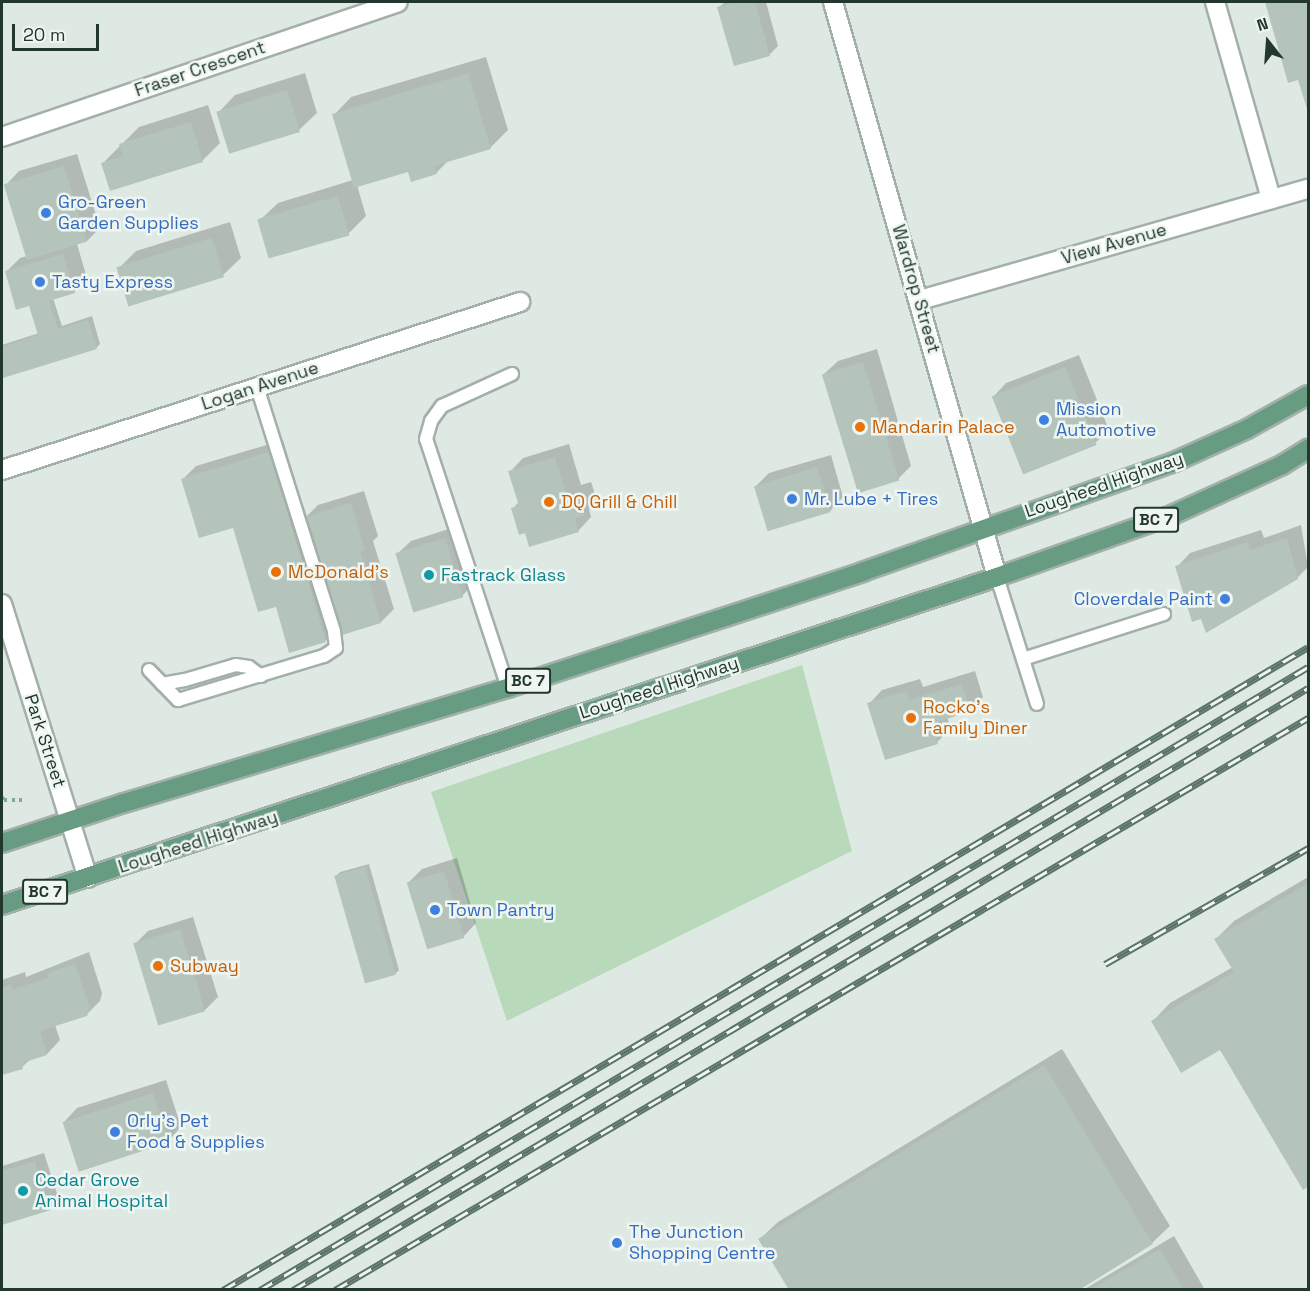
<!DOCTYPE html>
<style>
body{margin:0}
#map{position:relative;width:1310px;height:1291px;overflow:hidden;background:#dfe9e3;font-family:"Space Grotesk",sans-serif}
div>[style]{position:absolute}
.green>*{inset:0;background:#b9d9bb}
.shadow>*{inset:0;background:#0003}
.building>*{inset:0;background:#b5c4bb;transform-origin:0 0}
.path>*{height:4px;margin-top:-2px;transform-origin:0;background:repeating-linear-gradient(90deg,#82ab95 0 3px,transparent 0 7.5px)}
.roads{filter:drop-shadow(2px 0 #a3b0a9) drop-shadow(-2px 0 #a3b0a9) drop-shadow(0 2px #a3b0a9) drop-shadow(0 -2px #a3b0a9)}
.lane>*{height:12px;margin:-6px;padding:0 6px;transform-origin:6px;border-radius:6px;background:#fff}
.street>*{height:18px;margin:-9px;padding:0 9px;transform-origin:9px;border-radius:9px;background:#fff}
.primary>*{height:18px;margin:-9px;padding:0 9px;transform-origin:9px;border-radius:9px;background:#679c83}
.rail>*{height:7px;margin-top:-3.5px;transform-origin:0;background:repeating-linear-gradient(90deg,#eff6f1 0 14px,#5c7468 0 28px);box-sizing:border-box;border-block:2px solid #5c7468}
.dots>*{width:16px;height:16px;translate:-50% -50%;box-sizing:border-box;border:3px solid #eff6f1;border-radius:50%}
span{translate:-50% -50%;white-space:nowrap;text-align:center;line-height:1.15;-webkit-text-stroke:5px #eff6f1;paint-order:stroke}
.shield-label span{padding:2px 4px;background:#eff6f1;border:2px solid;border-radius:4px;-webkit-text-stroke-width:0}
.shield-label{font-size:16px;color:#22382d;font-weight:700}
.street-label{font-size:18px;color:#22382d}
.shop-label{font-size:18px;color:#366cbe}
.left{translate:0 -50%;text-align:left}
.right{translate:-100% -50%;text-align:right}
.food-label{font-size:18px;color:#c56008}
.culture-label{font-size:18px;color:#0d838f}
.frame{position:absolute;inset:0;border:3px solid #22382d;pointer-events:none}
.north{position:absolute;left:1238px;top:12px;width:60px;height:60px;-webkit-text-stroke:4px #eff6f1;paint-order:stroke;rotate:343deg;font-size:16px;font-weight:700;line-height:24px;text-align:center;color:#22382d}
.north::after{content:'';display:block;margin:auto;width:21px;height:27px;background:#22382d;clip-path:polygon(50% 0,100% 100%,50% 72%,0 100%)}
.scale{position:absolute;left:12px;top:24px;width:87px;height:27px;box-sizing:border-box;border:3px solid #22382d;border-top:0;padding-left:8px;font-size:18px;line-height:21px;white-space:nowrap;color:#22382d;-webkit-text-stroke:4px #eff6f1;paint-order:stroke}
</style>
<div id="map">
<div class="green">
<i style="clip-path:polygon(802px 665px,852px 851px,507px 1021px,431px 792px)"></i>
</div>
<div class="shadow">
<i style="clip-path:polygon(725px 2px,766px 2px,778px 46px,769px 55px,719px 7px)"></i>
<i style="clip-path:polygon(1267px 2px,1308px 2px,1308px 111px,1299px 78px,1289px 81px)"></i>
<i style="clip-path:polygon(486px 57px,508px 130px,490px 148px,449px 160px,436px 173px,409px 170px,357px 185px,366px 216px,348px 234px,260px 220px,278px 203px,353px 180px,334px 115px,351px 97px)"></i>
<i style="clip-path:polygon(305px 73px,317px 113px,299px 130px,218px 113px,235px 95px)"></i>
<i style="clip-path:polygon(208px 105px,220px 143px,202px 161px,103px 163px,139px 127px)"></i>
<i style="clip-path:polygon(77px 154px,100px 228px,87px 241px,77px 244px,87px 278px,74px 292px,53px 298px,62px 326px,92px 316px,100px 344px,96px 348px,4px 376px,2px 345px,39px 333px,30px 305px,6px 272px,20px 258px,27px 256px,6px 185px,19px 171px)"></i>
<i style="clip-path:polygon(230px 222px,241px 258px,223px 275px,119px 268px,136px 251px)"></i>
<i style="clip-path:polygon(877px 349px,911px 466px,898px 479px,824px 374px,838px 361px)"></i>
<i style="clip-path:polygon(1079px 355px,1109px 430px,1095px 443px,993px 397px,1006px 383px)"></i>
<i style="clip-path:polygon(283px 440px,306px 517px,318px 505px,364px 491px,378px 536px,373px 541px,394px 609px,381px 622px,338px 628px,325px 641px,277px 605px,234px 526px,183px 479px,196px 466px)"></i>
<i style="clip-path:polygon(569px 444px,581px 485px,591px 482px,597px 500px,589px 509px,591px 517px,578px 531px,526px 531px,513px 508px,519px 502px,510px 472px,523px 458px)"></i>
<i style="clip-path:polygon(831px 455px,843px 497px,830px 511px,756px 486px,769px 473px)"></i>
<i style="clip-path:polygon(1301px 525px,1308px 567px,1297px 578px,1177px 567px,1190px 553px,1261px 530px,1264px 538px)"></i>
<i style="clip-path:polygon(458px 526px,475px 582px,462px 596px,397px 554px,411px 541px)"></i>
<i style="clip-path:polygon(975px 671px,983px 697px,969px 710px,947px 717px,951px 729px,937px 742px,869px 704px,882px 690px,920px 679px,923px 687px)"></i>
<i style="clip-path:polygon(457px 858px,476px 923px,463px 937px,408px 883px,422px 869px)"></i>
<i style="clip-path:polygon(369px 864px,399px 970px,395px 974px,336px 876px,340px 872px)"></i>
<i style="clip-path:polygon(1308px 877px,1308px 1186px,1304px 1188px,1221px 1048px,1153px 1021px,1170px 1003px,1233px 967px,1216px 939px,1234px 921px)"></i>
<i style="clip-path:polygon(193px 917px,218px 997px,205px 1010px,134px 945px,148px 931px)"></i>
<i style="clip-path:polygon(89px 952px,102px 993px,100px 1001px,86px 1015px,55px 1025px,60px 1040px,47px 1054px,31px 1059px,22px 1067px,2px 1074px,2px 980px,25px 972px,26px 977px)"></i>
<i style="clip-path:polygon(1062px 1049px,1170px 1226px,1152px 1243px,760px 1239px,778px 1222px)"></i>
<i style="clip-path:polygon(166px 1080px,181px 1127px,168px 1141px,64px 1122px,77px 1108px)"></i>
<i style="clip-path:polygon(44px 1153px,59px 1200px,50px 1209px,2px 1224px,2px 1166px)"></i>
<i style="clip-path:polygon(1174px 1236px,1205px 1290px,1083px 1290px)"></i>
</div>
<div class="building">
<i style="clip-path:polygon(737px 2px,755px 2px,770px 56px,734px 66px,717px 7px)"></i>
<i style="clip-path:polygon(1265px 2px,1308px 2px,1308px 112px,1298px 80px,1288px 83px)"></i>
<i style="clip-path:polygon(468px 73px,491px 149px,434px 166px,437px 174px,411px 182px,408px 172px,354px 188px,332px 114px)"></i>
<i style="left:287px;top:90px;width:44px;height:74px;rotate:73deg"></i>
<i style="clip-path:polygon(191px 122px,203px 162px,110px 191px,101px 163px,123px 156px,119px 144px)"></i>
<i style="left:64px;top:166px;width:79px;height:63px;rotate:73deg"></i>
<i style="left:338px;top:196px;width:41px;height:84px;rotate:74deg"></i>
<i style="left:212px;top:238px;width:41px;height:100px;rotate:73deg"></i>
<i style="clip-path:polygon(63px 254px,75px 293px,49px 301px,58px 329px,88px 320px,97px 349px,3px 378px,2px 347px,38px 335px,29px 306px,16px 310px,5px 271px)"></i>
<i style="left:863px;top:362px;width:124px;height:43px;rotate:73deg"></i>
<i style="left:1065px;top:367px;width:84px;height:79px;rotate:68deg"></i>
<i style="clip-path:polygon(269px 452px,326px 642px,289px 653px,276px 607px,258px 612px,233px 528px,199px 538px,181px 479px)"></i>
<i style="clip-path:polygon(555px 457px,568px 498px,578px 495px,584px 515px,575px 519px,579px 532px,529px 547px,525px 533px,519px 535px,511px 508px,519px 506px,508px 471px)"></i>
<i style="left:817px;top:467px;width:47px;height:66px;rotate:73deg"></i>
<i style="clip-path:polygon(351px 503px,365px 550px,360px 552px,381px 623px,339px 636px,302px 518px)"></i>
<i style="left:445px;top:538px;width:62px;height:52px;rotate:73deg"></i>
<i style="clip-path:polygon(1287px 538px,1298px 579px,1206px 633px,1201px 619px,1192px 622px,1175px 566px,1248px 542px,1250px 550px)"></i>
<i style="clip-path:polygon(962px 684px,970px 711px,932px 724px,938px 744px,885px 760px,867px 703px,907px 691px,909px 700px)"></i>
<i style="left:365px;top:867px;width:112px;height:32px;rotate:74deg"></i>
<i style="left:444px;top:871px;width:70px;height:39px;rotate:73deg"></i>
<i style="clip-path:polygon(1308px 883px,1308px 1187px,1303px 1190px,1220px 1050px,1181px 1073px,1151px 1021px,1234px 972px,1214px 939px)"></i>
<i style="left:180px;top:929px;width:86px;height:49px;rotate:73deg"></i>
<i style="clip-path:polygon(75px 964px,90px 1008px,87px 1016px,40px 1031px,47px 1055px,22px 1063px,23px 1069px,2px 1075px,2px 988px,11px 984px,13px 989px,48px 978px,47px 973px)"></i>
<i style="clip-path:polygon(1044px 1065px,1153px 1244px,1079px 1290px,789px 1290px,758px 1239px)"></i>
<i style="left:153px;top:1093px;width:52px;height:95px;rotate:72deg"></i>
<i style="clip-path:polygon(35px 1161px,51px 1210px,2px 1225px,2px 1171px)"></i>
<i style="clip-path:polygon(1160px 1249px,1184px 1290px,1090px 1290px)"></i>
</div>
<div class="path">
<i style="left:2px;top:797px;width:4px;rotate:56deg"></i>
<i style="left:4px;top:800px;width:19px"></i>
</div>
<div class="roads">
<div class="lane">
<i style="left:997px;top:577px;width:133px;rotate:72.5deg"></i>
<i style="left:1023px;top:659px;width:148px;rotate:-17.7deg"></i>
<i style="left:149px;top:670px;width:42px;rotate:46deg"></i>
<i style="left:178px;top:700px;width:152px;rotate:-16.8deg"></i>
<i style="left:324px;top:656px;width:14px;rotate:-34deg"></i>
<i style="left:336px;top:648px;width:17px;rotate:-97deg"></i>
<i style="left:334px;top:631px;width:256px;rotate:-107.5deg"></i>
<i style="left:162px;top:684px;width:23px;rotate:-10deg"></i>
<i style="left:185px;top:680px;width:53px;rotate:-16.4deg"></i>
<i style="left:236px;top:665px;width:13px;rotate:9deg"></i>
<i style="left:249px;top:667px;width:15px;rotate:37deg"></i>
<i style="left:508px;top:688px;width:262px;rotate:-108.2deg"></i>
<i style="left:426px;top:439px;width:19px;rotate:-74deg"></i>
<i style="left:431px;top:421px;width:19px;rotate:-54deg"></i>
<i style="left:442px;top:406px;width:77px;rotate:-24.6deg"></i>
</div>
<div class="street">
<i style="left:833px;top:2px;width:598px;rotate:74.08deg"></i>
<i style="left:1215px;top:2px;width:205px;rotate:74.1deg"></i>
<i style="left:2px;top:137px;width:418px;rotate:-18.8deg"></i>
<i style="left:920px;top:300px;width:404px;rotate:-16deg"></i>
<i style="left:2px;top:470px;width:545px;rotate:-17.97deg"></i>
<i style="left:2px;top:604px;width:287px;rotate:72.6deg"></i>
</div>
<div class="primary">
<i style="left:2px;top:843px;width:128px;rotate:-18.2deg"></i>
<i style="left:124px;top:803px;width:401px;rotate:-16.7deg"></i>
<i style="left:508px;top:688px;width:373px;rotate:-18.1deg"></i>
<i style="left:862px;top:572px;width:331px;rotate:-19.4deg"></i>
<i style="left:1174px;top:462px;width:80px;rotate:-24.3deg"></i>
<i style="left:1247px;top:429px;width:70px;rotate:-29.1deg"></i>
<i style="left:2px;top:905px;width:1048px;rotate:-18.24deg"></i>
<i style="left:997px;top:577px;width:186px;rotate:-19.5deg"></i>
<i style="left:1172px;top:515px;width:121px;rotate:-24.4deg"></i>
<i style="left:1282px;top:465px;width:31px;rotate:-32deg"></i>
</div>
</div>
<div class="rail">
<i style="left:1105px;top:964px;width:234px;rotate:-29.7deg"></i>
<i style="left:223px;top:1290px;width:1261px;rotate:-30.65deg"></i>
<i style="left:260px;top:1290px;width:1219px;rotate:-30.73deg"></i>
<i style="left:293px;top:1290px;width:1180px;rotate:-30.67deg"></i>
<i style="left:335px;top:1290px;width:1129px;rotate:-30.45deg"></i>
</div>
<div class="dots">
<i style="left:46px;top:213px;background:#3f7fe0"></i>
<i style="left:40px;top:282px;background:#3f7fe0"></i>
<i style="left:1044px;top:420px;background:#3f7fe0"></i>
<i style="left:860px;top:427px;background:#e8710a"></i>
<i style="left:792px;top:499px;background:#3f7fe0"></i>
<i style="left:549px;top:502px;background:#e8710a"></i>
<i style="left:276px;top:572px;background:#e8710a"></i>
<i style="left:429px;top:575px;background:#0f9aa8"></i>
<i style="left:1225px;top:599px;background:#3f7fe0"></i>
<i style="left:911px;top:718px;background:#e8710a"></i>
<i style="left:435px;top:910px;background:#3f7fe0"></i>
<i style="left:158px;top:966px;background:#e8710a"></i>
<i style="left:115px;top:1132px;background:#3f7fe0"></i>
<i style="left:23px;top:1191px;background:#0f9aa8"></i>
<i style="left:617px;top:1243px;background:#3f7fe0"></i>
</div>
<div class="shield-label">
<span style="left:1156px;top:520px">BC 7</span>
<span style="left:528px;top:681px">BC 7</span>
<span style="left:45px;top:892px">BC 7</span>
</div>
<div class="street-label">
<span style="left:200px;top:69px;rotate:-19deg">Fraser Crescent</span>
<span style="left:1114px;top:244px;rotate:-16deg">View Avenue</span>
<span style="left:916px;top:289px;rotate:74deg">Wardrop Street</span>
<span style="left:260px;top:386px;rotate:-18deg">Logan Avenue</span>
<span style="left:1104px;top:485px;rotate:-19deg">Lougheed Highway</span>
<span style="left:659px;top:688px;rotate:-18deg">Lougheed Highway</span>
<span style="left:45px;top:741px;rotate:72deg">Park Street</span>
<span style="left:198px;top:842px;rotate:-18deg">Lougheed Highway</span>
</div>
<div class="shop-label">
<span class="left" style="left:58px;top:213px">Gro-Green<br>Garden Supplies</span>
<span class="left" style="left:52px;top:282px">Tasty Express</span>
<span class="left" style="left:1056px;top:420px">Mission<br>Automotive</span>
<span class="left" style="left:804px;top:499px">Mr. Lube + Tires</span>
<span class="right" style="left:1213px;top:599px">Cloverdale Paint</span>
<span class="left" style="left:447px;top:910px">Town Pantry</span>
<span class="left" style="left:127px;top:1132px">Orly's Pet<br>Food &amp; Supplies</span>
<span class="left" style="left:629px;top:1243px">The Junction<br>Shopping Centre</span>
</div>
<div class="food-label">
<span class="left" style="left:872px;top:427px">Mandarin Palace</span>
<span class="left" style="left:561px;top:502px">DQ Grill &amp; Chill</span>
<span class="left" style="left:288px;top:572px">McDonald's</span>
<span class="left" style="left:923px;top:718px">Rocko's<br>Family Diner</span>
<span class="left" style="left:170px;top:966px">Subway</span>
</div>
<div class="culture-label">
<span class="left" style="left:441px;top:575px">Fastrack Glass</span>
<span class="left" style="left:35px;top:1191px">Cedar Grove<br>Animal Hospital</span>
</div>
<div class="frame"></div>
<div class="north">N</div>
<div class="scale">20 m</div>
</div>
